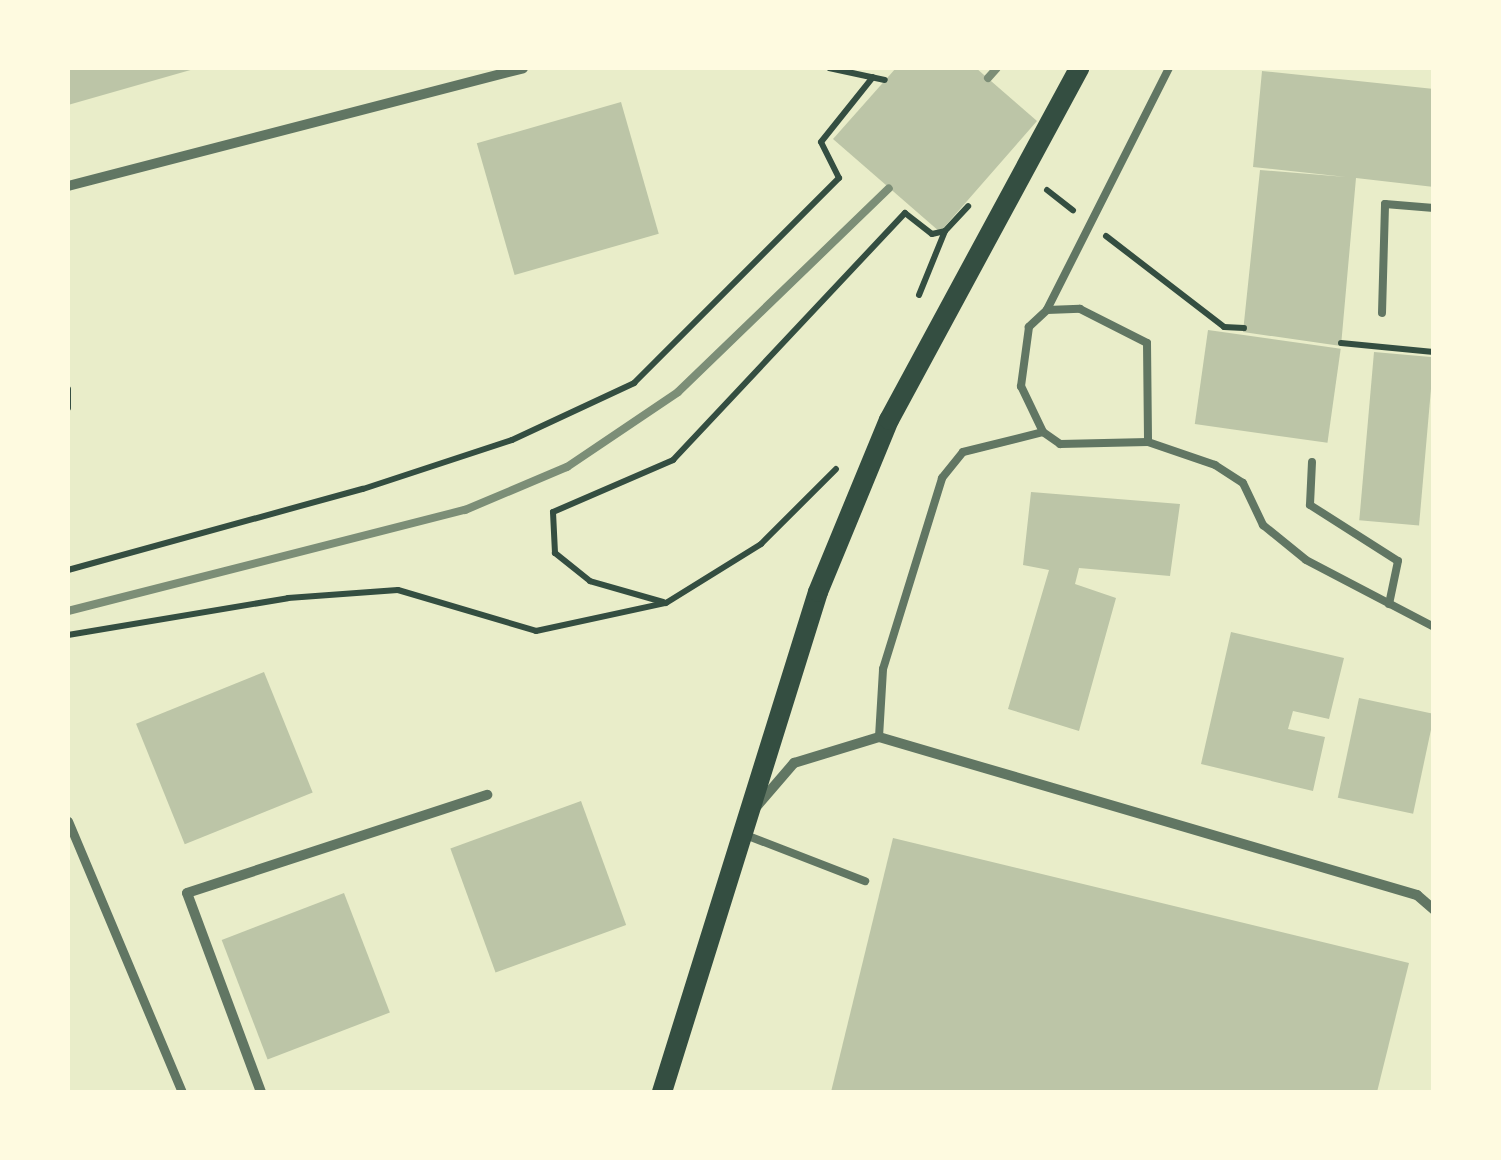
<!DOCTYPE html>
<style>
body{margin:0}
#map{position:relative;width:1501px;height:1160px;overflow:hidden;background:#e9edc9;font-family:Raleway,sans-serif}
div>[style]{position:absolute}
.building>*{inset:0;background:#bcc5a7;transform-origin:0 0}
.path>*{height:6px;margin:-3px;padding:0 3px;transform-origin:3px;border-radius:3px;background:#344e41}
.service>*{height:8px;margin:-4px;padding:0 4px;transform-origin:4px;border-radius:4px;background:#617663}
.pedestrian>*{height:9px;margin:-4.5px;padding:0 4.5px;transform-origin:4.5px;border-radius:4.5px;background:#617663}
.minor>*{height:10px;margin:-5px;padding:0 5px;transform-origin:5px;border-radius:5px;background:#617663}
.secondary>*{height:20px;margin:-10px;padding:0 10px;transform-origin:10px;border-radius:10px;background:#344e41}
.rail>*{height:8px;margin:-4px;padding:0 4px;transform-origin:4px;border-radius:4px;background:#7c8e77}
span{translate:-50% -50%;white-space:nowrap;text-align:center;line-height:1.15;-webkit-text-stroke:8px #fefae0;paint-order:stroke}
.frame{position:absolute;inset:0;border:70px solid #fefae0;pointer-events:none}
</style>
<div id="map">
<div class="building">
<i style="clip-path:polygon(68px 68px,194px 68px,194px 69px,68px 105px)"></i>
<i style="clip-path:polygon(896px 68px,976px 68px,1037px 121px,940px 232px,833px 139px)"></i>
<i style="clip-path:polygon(1262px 71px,1434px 89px,1434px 187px,1356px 178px,1341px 346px,1243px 332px,1260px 170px,1346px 177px,1253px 167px)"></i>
<i style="left:621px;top:102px;width:137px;height:150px;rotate:74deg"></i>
<i style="left:1208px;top:330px;width:134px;height:95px;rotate:8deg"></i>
<i style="left:1374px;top:352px;width:60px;height:169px;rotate:5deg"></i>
<i style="clip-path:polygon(1031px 492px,1180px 504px,1170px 576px,1079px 568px,1075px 584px,1116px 598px,1079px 731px,1008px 709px,1049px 570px,1023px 565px)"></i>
<i style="clip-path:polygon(1231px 632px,1344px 658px,1329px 719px,1293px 711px,1288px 729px,1325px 737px,1313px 791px,1201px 764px)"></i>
<i style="left:264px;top:672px;width:130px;height:138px;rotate:68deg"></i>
<i style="left:1359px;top:698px;width:77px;height:102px;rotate:12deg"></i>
<i style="left:581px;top:801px;width:132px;height:139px;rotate:70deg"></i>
<i style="clip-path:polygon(893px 838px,1409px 963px,1377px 1092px,831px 1092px)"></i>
<i style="left:344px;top:893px;width:128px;height:131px;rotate:69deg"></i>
</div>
<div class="path">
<i style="left:829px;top:68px;width:57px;rotate:12.1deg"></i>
<i style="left:1047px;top:190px;width:33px;rotate:38deg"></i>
<i style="left:1106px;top:236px;width:149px;rotate:37.6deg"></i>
<i style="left:1224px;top:327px;width:20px;rotate:3deg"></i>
<i style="left:919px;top:295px;width:69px;rotate:-67.9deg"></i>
<i style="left:945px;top:231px;width:34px;rotate:-47deg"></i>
<i style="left:1341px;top:343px;width:93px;rotate:5.5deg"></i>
<i style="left:68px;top:389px;width:19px;rotate:90deg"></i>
<i style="left:68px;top:570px;width:306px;rotate:-15.4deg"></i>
<i style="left:363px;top:489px;width:157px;rotate:-18.2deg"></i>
<i style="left:512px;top:440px;width:135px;rotate:-25deg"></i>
<i style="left:634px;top:383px;width:290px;rotate:-45deg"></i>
<i style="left:839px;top:178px;width:40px;rotate:-116.6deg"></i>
<i style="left:821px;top:142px;width:83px;rotate:-51.3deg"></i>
<i style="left:663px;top:602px;width:76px;rotate:-164deg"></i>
<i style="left:590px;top:581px;width:45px;rotate:-141.3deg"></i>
<i style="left:555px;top:553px;width:41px;rotate:-92.8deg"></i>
<i style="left:553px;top:512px;width:131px;rotate:-23.4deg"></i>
<i style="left:673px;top:460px;width:339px;rotate:-46.8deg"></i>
<i style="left:905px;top:213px;width:34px;rotate:38deg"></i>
<i style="left:932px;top:234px;width:13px;rotate:-13deg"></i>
<i style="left:68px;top:635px;width:223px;rotate:-9.5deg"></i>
<i style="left:288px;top:598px;width:110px;rotate:-4.2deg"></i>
<i style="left:398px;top:590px;width:144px;rotate:16.5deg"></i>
<i style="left:536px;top:631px;width:133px;rotate:-12.2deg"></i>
<i style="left:666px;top:603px;width:112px;rotate:-31.8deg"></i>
<i style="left:761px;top:544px;width:106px;rotate:-45deg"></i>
</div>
<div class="service">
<i style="left:1169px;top:68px;width:271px;rotate:116.8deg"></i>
<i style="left:1047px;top:310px;width:25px;rotate:137deg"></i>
<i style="left:1029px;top:327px;width:60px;rotate:97.7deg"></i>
<i style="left:1021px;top:386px;width:51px;rotate:64.4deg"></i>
<i style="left:1043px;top:432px;width:21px;rotate:35deg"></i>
<i style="left:1060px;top:444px;width:88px;rotate:-1.3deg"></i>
<i style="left:1148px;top:442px;width:71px;rotate:18.9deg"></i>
<i style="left:1215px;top:465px;width:33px;rotate:33deg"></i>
<i style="left:1243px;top:483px;width:47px;rotate:64.5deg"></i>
<i style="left:1263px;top:525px;width:55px;rotate:39.1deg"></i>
<i style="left:1306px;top:560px;width:144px;rotate:27.6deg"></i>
<i style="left:1047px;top:310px;width:33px;rotate:-2deg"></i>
<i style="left:1080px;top:309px;width:75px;rotate:26.9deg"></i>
<i style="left:1147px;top:343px;width:99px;rotate:89.4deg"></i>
<i style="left:1382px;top:313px;width:109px;rotate:-88.4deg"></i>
<i style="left:1385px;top:204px;width:49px;rotate:4.7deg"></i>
<i style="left:1312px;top:462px;width:43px;rotate:92.7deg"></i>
<i style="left:1310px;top:505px;width:104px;rotate:32.5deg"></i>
<i style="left:1398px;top:561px;width:44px;rotate:101.8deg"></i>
<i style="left:879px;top:737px;width:68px;rotate:-86.6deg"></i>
<i style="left:883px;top:669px;width:200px;rotate:-72.8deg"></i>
<i style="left:942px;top:478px;width:33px;rotate:-51deg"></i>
<i style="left:963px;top:452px;width:82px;rotate:-14deg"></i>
<i style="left:743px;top:834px;width:131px;rotate:21.1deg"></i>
</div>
<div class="pedestrian">
<i style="left:68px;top:821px;width:294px;rotate:67.2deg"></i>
</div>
<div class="minor">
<i style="left:68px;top:186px;width:470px;rotate:-14.5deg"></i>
<i style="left:757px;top:806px;width:57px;rotate:-49.3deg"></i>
<i style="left:794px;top:763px;width:89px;rotate:-17deg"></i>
<i style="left:879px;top:737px;width:561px;rotate:16.37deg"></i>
<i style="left:1417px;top:895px;width:23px;rotate:41deg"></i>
<i style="left:261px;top:1092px;width:212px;rotate:-110.4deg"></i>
<i style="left:187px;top:893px;width:316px;rotate:-18.1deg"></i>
</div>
<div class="secondary">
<i style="left:662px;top:1092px;width:524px;rotate:-72.67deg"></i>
<i style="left:818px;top:592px;width:186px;rotate:-67.6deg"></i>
<i style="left:889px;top:420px;width:400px;rotate:-61.6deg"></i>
</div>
<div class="rail">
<i style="left:988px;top:78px;width:13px;rotate:-48deg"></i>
<i style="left:68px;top:611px;width:410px;rotate:-14.3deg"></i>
<i style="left:465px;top:510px;width:111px;rotate:-22.9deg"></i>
<i style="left:567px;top:467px;width:134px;rotate:-34deg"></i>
<i style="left:678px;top:392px;width:293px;rotate:-44deg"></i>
</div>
<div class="frame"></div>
</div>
